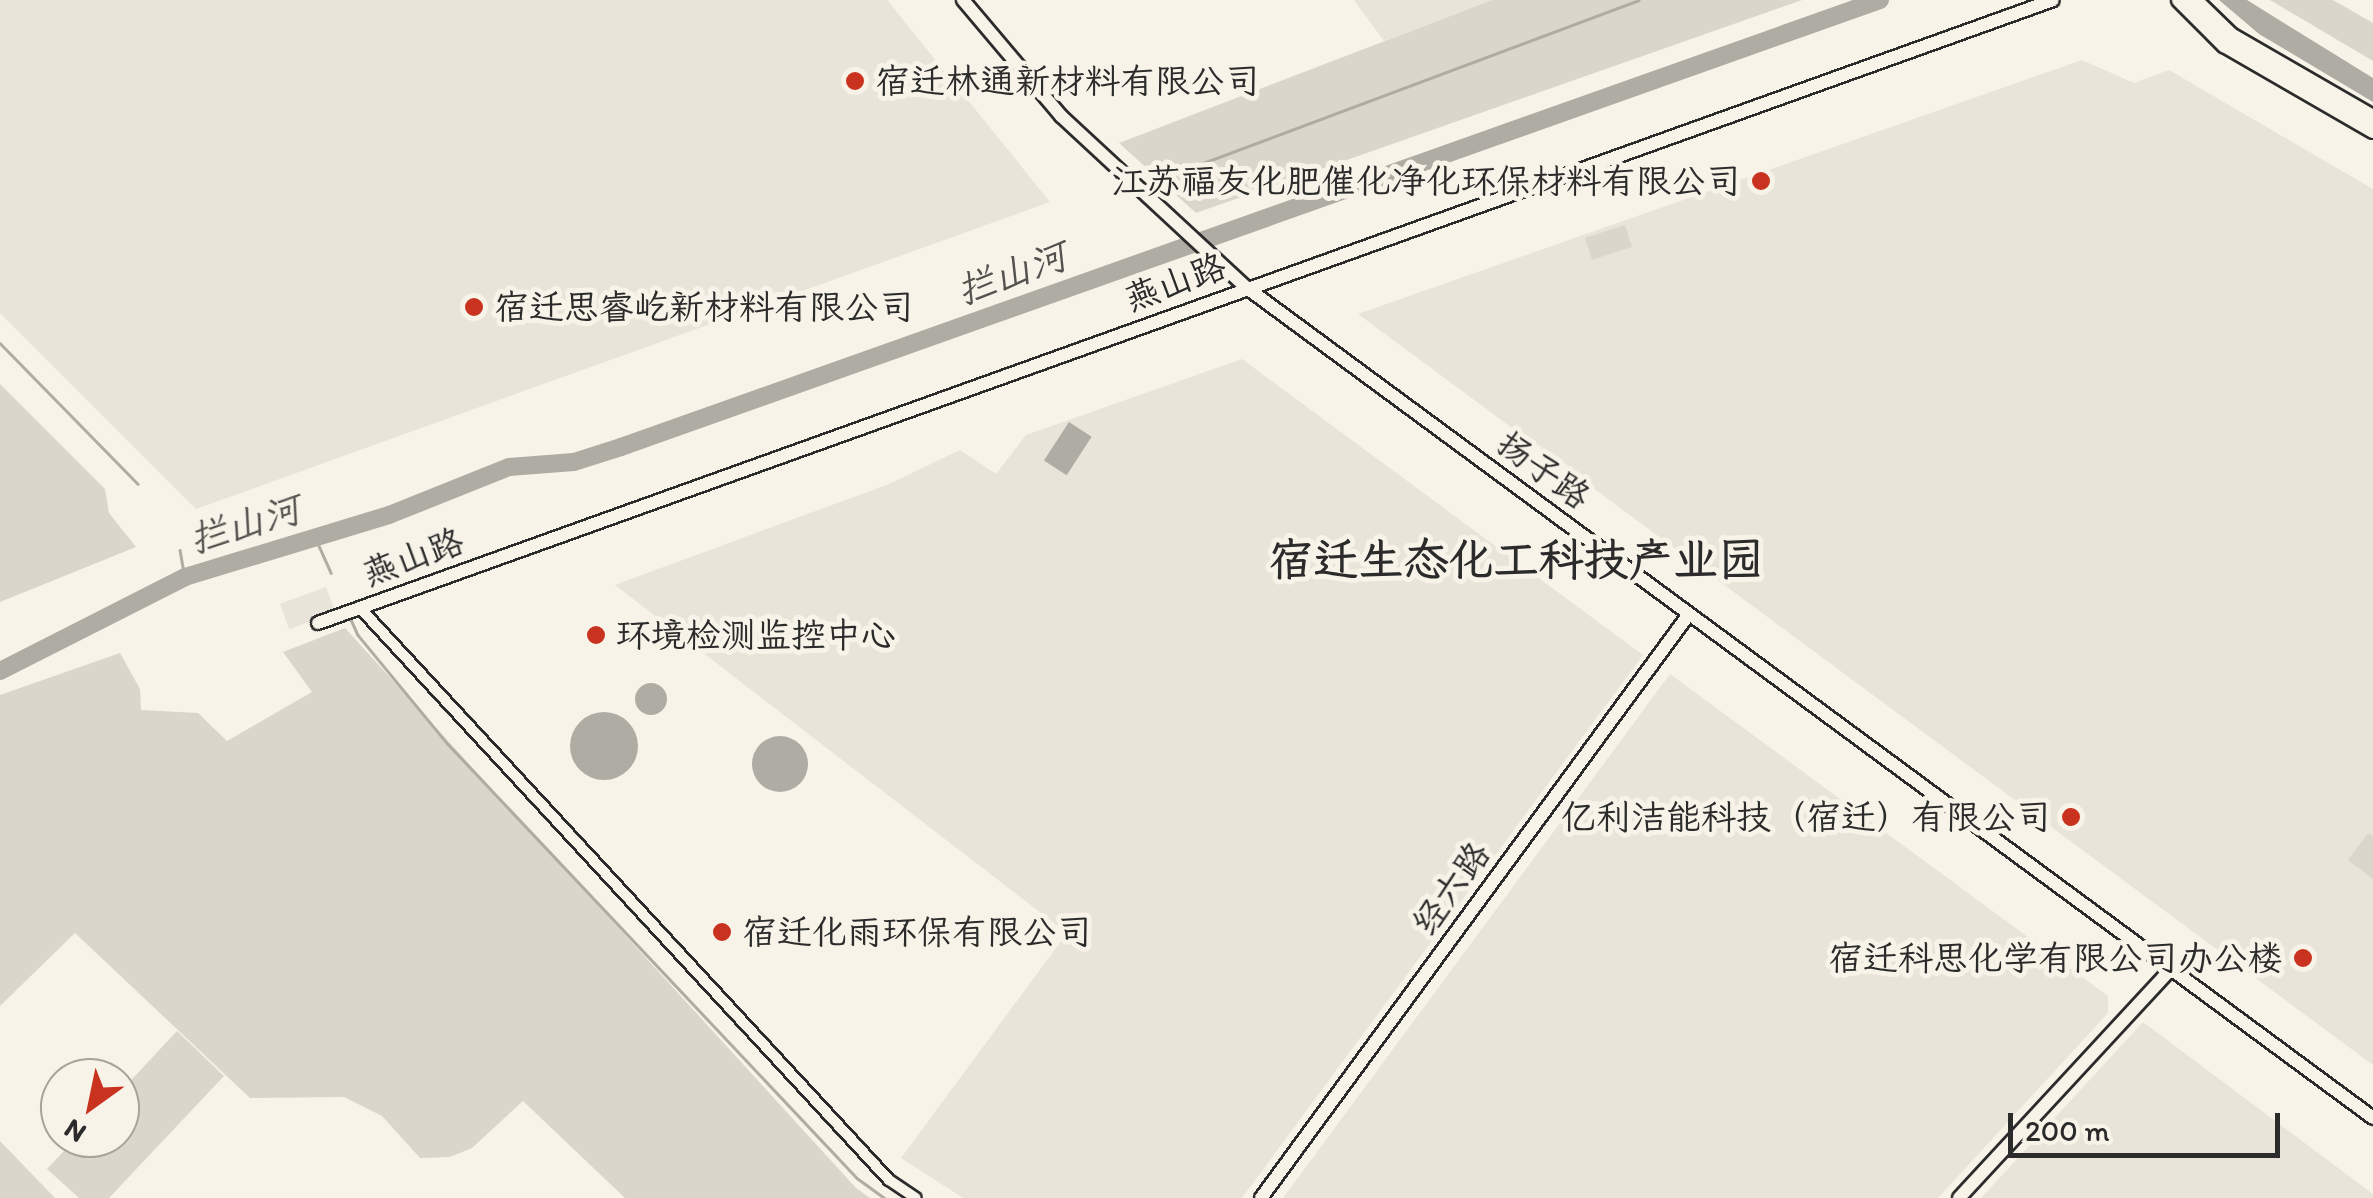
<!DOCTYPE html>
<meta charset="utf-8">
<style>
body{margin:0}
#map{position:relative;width:2373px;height:1198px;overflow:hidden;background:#f7f3e8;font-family:Itim,"LXGW WenKai TC",sans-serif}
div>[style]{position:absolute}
.built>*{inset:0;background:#e8e4da;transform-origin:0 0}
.green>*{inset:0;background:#dad6cc;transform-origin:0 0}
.water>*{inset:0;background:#afaca4;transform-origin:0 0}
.round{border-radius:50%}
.stream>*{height:2.5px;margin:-1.25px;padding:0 1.25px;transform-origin:1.25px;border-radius:1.25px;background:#afaca4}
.river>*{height:18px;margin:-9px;padding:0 9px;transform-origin:9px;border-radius:9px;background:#afaca4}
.roads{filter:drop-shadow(2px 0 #2b2b2b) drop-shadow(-2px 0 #2b2b2b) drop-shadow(0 2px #2b2b2b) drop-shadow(0 -2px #2b2b2b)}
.minor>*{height:10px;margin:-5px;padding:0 5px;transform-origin:5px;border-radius:5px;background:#f7f3e8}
.tertiary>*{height:12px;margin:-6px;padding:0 6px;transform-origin:6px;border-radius:6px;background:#f7f3e8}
.secondary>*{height:14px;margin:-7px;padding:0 7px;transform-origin:7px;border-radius:7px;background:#f7f3e8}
.dots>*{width:28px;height:28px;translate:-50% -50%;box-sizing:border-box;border:5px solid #f7f3e8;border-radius:50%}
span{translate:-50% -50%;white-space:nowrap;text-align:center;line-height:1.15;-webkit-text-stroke:10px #f7f3e8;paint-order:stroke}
.poi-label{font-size:35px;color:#2b2b2b}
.left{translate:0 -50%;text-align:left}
.right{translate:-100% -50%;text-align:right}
.street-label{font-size:35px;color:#2b2b2b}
.water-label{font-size:38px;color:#53524f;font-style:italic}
.district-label{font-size:45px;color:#2b2b2b;font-weight:700}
.north{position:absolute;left:40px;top:1058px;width:100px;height:100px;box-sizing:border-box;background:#f7f3e8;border:2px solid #a5a39c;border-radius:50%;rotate:213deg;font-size:28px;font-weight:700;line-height:40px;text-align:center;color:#2b2b2b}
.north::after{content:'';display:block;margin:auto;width:35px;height:45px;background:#c8321e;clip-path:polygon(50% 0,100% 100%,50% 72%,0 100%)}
.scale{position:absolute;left:2008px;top:1113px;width:272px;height:45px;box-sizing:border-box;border:5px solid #2b2b2b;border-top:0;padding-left:12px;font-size:30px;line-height:35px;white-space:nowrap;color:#2b2b2b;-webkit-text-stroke:8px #f7f3e8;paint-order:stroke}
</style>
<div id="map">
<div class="built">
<i style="clip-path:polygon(0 0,887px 0,1050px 202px,196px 509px,0 313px)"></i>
<i style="clip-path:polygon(1354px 0,1492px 0,1384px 41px)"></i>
<i style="clip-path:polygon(2082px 60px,2134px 83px,2169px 70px,2373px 189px,2373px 1065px,1358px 314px)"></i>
<i style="clip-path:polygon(1242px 359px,1643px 655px,1242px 1198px,963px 1198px,901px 1158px,1067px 933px,615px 585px,889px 484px,960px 450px,996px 474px,1026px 435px)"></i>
<i style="left:326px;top:587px;width:27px;height:49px;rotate:70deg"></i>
<i style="clip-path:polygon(1670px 674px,2108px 996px,2108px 1013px,1938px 1198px,1283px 1198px)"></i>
<i style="clip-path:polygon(2143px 1022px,2373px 1194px,2373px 1198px,1981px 1198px)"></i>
</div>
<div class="green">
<i style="clip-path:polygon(1492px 0,1802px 0,1196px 213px,1119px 143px)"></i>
<i style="clip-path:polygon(2270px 0,2333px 0,2373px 23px,2373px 61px)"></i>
<i style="left:1625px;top:225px;width:23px;height:42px;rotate:72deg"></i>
<i style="clip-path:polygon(0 384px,105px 489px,109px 513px,136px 547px,0 602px)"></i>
<i style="clip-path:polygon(345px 628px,856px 1188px,870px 1198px,625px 1198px,523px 1101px,472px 1148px,450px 1157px,420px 1158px,382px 1116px,344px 1097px,250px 1098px,75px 933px,0 1006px,0 695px,120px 653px,140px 689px,141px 710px,198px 713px,227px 741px,312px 692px,283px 652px)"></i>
<i style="clip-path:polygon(2368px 833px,2373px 836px,2373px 879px,2348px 860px)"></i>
<i style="clip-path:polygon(177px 1031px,224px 1076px,109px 1198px,79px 1198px,47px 1169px,76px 1138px,120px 1138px,120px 1092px)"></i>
<i style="clip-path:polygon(0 1141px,55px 1198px,0 1198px)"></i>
</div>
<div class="water">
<i style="clip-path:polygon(2219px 0,2247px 0,2373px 78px,2373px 102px,2259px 34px)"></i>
<i style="left:1069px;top:422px;width:27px;height:46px;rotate:33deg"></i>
<i class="round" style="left:635px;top:683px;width:32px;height:32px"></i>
<i class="round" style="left:570px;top:712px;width:68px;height:68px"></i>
<i class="round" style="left:752px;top:736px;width:56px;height:56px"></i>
</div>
<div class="stream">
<i style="left:1171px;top:175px;width:499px;rotate:-20.5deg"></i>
<i style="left:0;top:343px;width:197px;rotate:45.6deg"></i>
<i style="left:316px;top:539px;width:37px;rotate:66deg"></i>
<i style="left:180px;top:550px;width:27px;rotate:80deg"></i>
<i style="left:349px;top:615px;width:22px;rotate:66deg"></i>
<i style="left:358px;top:635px;width:141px;rotate:50.5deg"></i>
<i style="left:448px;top:744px;width:596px;rotate:46.7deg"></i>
<i style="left:857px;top:1178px;width:34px;rotate:36deg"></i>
</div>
<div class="river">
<i style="left:0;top:671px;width:208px;rotate:-26.9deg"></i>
<i style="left:185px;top:577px;width:213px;rotate:-16.9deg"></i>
<i style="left:389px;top:515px;width:129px;rotate:-21.8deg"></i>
<i style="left:509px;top:467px;width:65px;rotate:-4.4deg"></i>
<i style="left:574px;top:462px;width:49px;rotate:-17.7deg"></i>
<i style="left:621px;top:447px;width:1336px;rotate:-19.55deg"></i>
</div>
<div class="roads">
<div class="minor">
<i style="left:360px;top:608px;width:779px;rotate:47.24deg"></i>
<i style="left:889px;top:1180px;width:32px;rotate:34deg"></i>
</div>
<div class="tertiary">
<i style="left:963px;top:0;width:152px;rotate:49.8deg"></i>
<i style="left:1061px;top:116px;width:253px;rotate:42.8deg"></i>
<i style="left:1247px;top:288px;width:1399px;rotate:36.39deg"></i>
<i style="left:318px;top:623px;width:1843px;rotate:-19.75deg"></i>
<i style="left:1261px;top:1198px;width:724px;rotate:-53.76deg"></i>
<i style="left:1959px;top:1198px;width:313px;rotate:-47.2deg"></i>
</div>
<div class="secondary">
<i style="left:2179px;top:0;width:64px;rotate:45deg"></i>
<i style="left:2224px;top:45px;width:172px;rotate:30deg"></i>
<i style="left:2195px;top:0;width:50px;rotate:44.2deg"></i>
<i style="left:2231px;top:35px;width:164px;rotate:30deg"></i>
</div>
</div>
<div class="dots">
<i style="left:855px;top:81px;background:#c8321e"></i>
<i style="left:1761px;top:181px;background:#c8321e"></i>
<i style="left:474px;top:307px;background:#c8321e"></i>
<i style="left:596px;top:635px;background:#c8321e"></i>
<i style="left:2071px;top:817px;background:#c8321e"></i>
<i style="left:722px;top:932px;background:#c8321e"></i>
<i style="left:2303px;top:958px;background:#c8321e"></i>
</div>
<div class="poi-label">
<span class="left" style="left:875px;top:81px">宿迁林通新材料有限公司</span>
<span class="right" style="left:1741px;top:181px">江苏福友化肥催化净化环保材料有限公司</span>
<span class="left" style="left:494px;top:307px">宿迁思睿屹新材料有限公司</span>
<span class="left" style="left:616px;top:635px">环境检测监控中心</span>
<span class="right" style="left:2051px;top:817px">亿利洁能科技（宿迁）有限公司</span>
<span class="left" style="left:742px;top:932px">宿迁化雨环保有限公司</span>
<span class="right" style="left:2283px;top:958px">宿迁科思化学有限公司办公楼</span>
</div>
<div class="street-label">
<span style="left:1175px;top:282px;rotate:-20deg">燕山路</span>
<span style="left:1544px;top:470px;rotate:36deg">扬子路</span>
<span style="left:413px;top:557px;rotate:-20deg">燕山路</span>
<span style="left:1451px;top:888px;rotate:-54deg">经六路</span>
</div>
<div class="water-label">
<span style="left:1012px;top:274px;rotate:-20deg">拦山河</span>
<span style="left:245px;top:525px;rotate:-17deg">拦山河</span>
</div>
<div class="district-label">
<span style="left:1516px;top:560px">宿迁生态化工科技产业园</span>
</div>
<div class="north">N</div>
<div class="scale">200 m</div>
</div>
